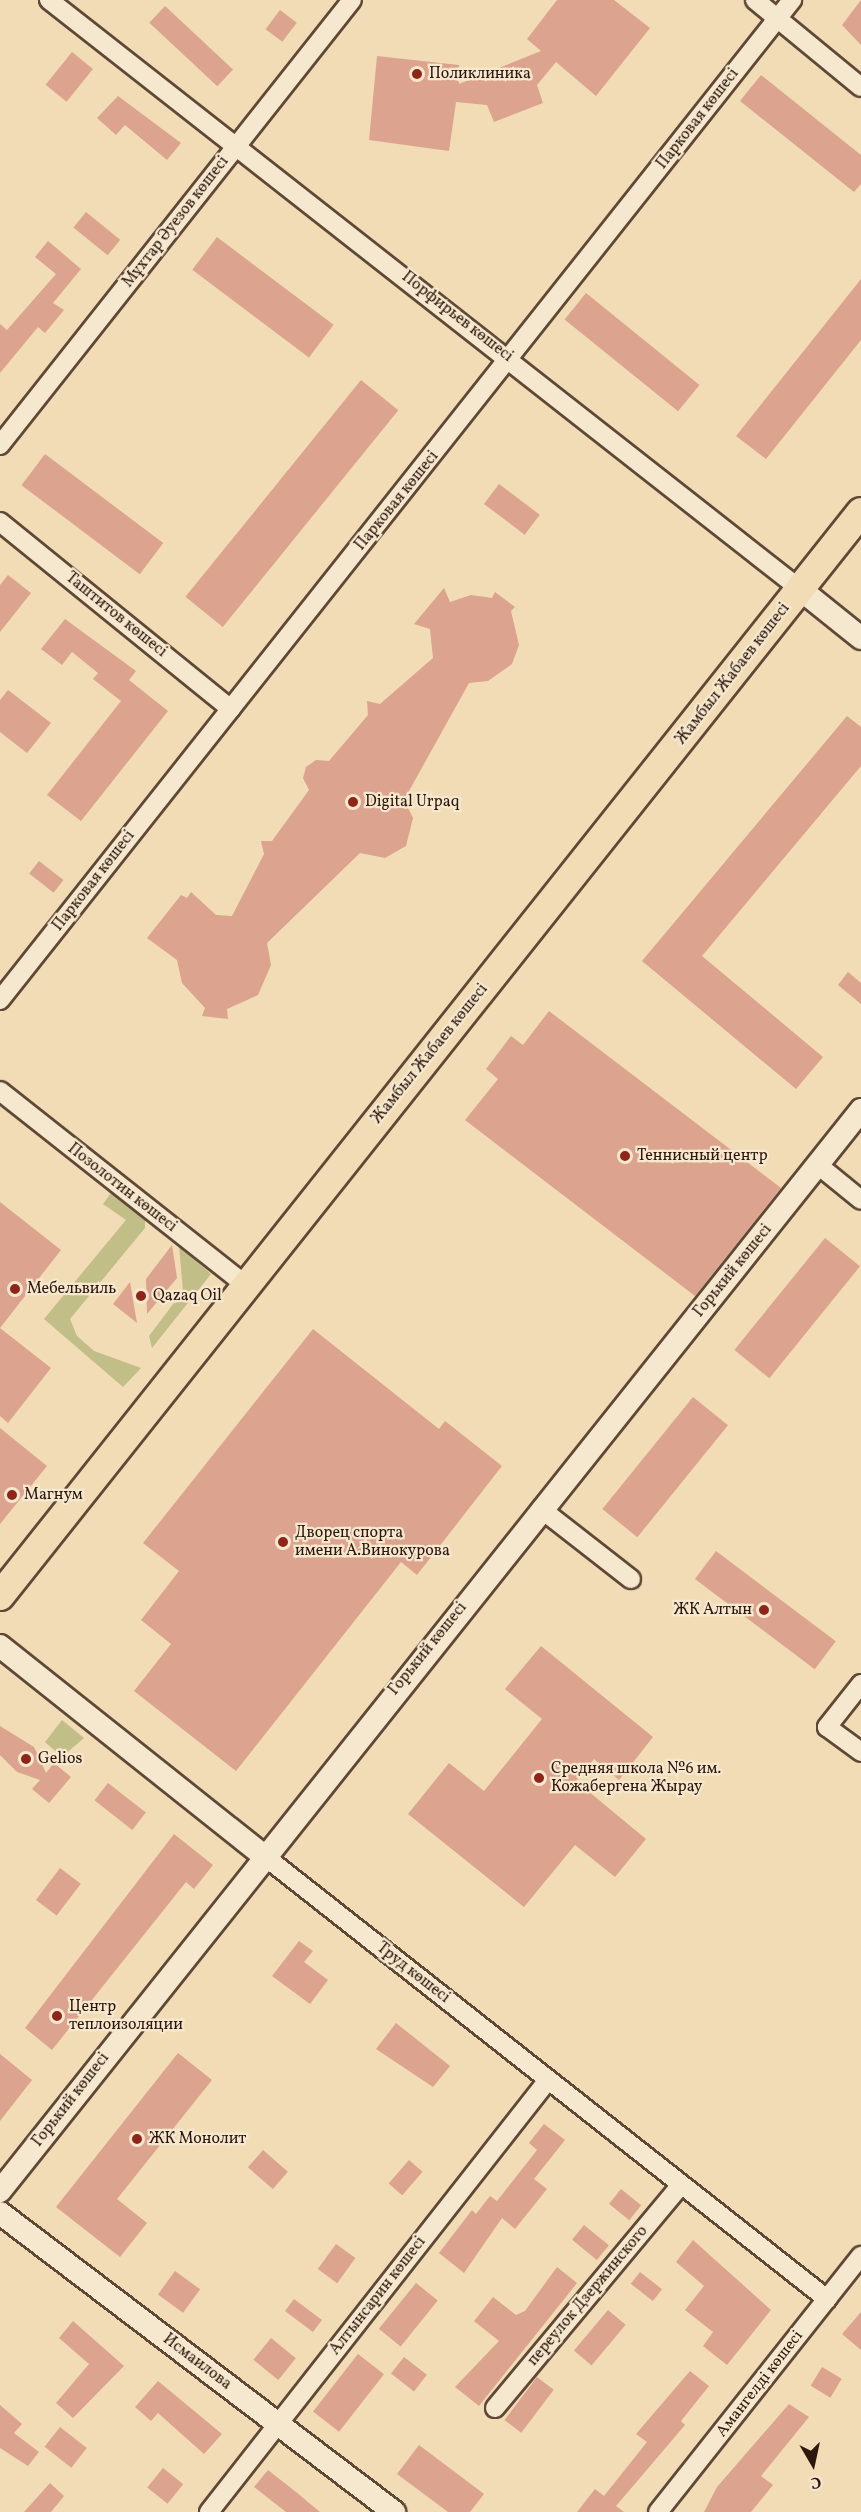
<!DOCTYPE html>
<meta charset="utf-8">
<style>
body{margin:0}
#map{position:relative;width:861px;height:2512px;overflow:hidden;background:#f1dcb5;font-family:Vollkorn,serif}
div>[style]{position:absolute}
.green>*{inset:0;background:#c1be88}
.building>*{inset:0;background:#dca38e;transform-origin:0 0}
.roads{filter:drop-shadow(2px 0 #5f4836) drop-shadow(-2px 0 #5f4836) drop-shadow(0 2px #5f4836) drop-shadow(0 -2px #5f4836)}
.minor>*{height:18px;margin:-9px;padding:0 9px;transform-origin:9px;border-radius:9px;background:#f6e8cf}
.tertiary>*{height:22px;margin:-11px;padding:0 11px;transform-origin:11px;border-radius:11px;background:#f6e8cf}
.primary>*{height:28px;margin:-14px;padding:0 14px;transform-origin:14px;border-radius:14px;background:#f1dcb5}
.dots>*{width:16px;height:16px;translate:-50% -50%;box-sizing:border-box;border:3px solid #f6e8cf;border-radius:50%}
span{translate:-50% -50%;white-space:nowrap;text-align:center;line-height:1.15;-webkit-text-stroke:4.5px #f6e8cf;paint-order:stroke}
.poi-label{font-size:16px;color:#2e170c}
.left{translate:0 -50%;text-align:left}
.right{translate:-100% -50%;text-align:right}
.street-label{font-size:16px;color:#2e170c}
.north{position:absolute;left:783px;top:2434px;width:60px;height:60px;-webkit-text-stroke:4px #f6e8cf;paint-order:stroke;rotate:171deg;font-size:16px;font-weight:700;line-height:24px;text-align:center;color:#2e170c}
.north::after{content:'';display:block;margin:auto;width:21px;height:27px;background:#2e170c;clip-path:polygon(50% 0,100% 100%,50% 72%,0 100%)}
</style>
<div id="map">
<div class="green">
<i style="clip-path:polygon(113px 1190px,145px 1214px,145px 1228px,70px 1319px,77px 1336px,94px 1351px,141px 1368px,123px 1387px,44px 1319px,126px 1220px,103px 1204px)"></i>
<i style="clip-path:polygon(179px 1246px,211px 1274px,152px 1348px,149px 1336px,183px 1291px)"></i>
<i style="clip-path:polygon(62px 1720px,84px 1738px,62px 1757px,45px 1742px)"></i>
</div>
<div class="building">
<i style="clip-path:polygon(557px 0,614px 0,650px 28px,596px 96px,556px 62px,537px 85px,543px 103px,494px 122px,487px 105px,456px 102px,449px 151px,369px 140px,377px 56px,459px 65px,459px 84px,541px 51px,527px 39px)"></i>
<i style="clip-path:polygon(861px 0,861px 45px,842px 25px)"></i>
<i style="left:165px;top:6px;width:93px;height:23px;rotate:43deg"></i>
<i style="left:280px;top:10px;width:21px;height:24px;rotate:37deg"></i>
<i style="left:72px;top:52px;width:27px;height:42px;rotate:39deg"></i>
<i style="clip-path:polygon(761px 75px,861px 155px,861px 184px,854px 192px,740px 101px)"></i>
<i style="clip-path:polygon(118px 96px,181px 143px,167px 160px,125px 125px,116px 135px,97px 118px)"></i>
<i style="left:86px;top:212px;width:44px;height:20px;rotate:39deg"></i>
<i style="left:217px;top:237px;width:146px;height:41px;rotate:37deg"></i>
<i style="clip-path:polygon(48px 241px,81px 269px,53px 303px,64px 310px,45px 333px,38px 327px,0 373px,0 324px,7px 330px,56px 274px,35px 257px)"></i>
<i style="clip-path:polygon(861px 279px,861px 340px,766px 459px,736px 436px)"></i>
<i style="left:586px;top:293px;width:146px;height:34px;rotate:39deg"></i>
<i style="left:361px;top:380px;width:48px;height:279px;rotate:39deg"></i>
<i style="left:45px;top:454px;width:148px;height:39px;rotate:37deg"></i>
<i style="left:499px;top:484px;width:51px;height:25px;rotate:37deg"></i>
<i style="clip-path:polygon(8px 575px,31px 593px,0 632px,0 585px)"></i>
<i style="clip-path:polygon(444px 588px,450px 602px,471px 595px,492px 598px,495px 592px,515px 607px,511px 611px,519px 645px,512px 664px,488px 681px,469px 683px,404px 800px,413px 818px,406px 846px,385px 858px,360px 853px,267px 943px,271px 965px,258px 995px,227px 1009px,228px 1019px,202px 1016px,205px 1008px,182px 983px,177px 960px,147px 938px,181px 895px,187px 898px,191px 892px,216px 915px,232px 916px,264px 854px,261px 841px,272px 841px,309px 790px,303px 778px,306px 767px,316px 760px,329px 761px,368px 715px,367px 701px,380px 704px,433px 658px,430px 629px,414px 624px)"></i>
<i style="clip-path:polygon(65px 619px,136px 671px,129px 680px,168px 711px,81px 821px,47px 795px,121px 701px,93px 679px,98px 673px,72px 652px,62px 665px,41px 649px)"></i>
<i style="clip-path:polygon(8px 690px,51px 723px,27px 753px,0 732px,0 700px)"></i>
<i style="clip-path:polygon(847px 716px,861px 727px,861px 766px,702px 956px,823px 1057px,796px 1089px,642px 961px)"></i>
<i style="left:39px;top:861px;width:31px;height:16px;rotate:38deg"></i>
<i style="clip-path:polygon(848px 972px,861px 983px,861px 1004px,838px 985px)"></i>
<i style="clip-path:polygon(549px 1011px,781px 1188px,695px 1296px,465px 1120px,498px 1079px,486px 1069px,511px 1036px,523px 1045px)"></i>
<i style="clip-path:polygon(0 1202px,61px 1250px,0 1328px,51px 1368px,8px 1423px,0 1416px)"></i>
<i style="left:825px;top:1238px;width:45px;height:144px;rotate:39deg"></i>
<i style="clip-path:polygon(172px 1245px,177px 1278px,147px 1314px,146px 1279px)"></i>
<i style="clip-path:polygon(130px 1282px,137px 1323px,113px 1304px)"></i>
<i style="clip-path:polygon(313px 1329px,439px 1429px,445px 1421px,502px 1466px,417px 1575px,401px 1562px,236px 1771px,134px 1691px,171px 1644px,141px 1620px,179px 1571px,143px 1543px)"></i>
<i style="left:693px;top:1397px;width:45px;height:144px;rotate:39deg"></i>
<i style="clip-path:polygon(0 1428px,47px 1466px,0 1524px)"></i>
<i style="left:716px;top:1551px;width:150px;height:35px;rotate:37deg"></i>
<i style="clip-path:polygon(541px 1646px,653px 1737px,619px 1780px,594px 1759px,576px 1781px,646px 1839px,615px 1877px,575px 1845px,524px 1907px,408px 1814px,449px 1763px,484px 1791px,542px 1719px,505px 1689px)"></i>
<i style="clip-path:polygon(0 1726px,34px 1747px,46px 1773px,54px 1763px,71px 1777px,49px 1803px,32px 1789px,40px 1780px,17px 1772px,0 1755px)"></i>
<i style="left:108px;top:1783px;width:48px;height:22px;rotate:38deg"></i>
<i style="clip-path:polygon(174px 1834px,213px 1865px,194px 1889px,186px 1882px,52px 2050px,25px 2028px)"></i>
<i style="left:60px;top:1868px;width:26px;height:40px;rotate:37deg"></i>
<i style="clip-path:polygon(299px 1941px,313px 1951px,304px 1962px,328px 1980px,310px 2004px,272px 1976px)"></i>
<i style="clip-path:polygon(396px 2023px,450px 2066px,433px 2087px,376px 2049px)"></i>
<i style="clip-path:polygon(178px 2053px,212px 2080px,117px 2199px,147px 2223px,120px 2257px,56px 2207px)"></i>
<i style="clip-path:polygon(0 2054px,32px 2080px,0 2121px)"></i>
<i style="clip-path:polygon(544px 2124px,565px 2140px,534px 2179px,547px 2189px,515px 2229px,502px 2218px,464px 2273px,439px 2253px,472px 2210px,476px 2214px,490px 2196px,497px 2201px,537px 2150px,529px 2143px)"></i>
<i style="left:263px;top:2150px;width:33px;height:23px;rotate:41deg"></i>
<i style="left:409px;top:2160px;width:18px;height:31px;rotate:41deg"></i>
<i style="left:621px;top:2189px;width:26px;height:19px;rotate:39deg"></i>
<i style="left:584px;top:2225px;width:32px;height:19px;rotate:39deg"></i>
<i style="clip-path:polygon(693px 2240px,771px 2310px,727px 2365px,703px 2346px,713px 2332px,685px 2310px,704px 2286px,676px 2262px)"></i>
<i style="left:336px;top:2244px;width:24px;height:31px;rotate:36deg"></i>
<i style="clip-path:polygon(557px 2267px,577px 2283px,479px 2406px,455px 2387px,499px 2341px,474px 2321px,493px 2297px,516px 2315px,525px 2311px)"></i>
<i style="left:175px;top:2271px;width:31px;height:29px;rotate:36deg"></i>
<i style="left:640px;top:2272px;width:28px;height:15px;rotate:38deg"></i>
<i style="left:416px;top:2283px;width:28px;height:59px;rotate:39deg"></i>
<i style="left:294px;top:2299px;width:35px;height:15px;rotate:37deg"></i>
<i style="left:608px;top:2310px;width:23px;height:53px;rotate:40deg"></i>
<i style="clip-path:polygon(861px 2312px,861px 2350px,842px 2334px)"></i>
<i style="clip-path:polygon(73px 2321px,124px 2366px,73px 2418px,56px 2403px,89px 2364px,59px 2338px)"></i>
<i style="left:271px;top:2338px;width:32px;height:28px;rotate:39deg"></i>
<i style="left:358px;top:2354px;width:33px;height:73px;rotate:38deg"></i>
<i style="left:404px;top:2357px;width:29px;height:21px;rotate:38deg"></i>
<i style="left:822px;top:2367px;width:23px;height:22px;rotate:31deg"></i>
<i style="clip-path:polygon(690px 2371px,709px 2386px,681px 2421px,685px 2425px,616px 2506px,624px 2512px,577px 2512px,595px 2489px,604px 2496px,647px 2442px,636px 2434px)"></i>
<i style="left:537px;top:2377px;width:21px;height:54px;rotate:37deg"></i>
<i style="clip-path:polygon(158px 2381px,222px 2434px,204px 2454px,158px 2413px,151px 2421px,135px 2407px)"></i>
<i style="clip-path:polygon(789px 2404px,809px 2417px,761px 2476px,773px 2485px,751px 2512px,704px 2512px,717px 2487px)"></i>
<i style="clip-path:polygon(0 2405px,22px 2424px,14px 2433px,39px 2452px,28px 2466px,0 2448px)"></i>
<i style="left:60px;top:2427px;width:34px;height:25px;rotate:38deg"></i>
<i style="clip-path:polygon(419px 2445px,484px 2494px,470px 2512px,448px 2512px,397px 2474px)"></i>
<i style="left:163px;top:2468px;width:26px;height:25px;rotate:39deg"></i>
<i style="clip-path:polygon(268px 2470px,296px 2492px,320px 2512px,286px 2512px,254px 2487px)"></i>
<i style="clip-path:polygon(50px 2483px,64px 2496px,51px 2512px,24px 2512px)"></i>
</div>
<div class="roads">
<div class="minor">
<i style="left:49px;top:0;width:954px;rotate:38.11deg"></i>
<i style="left:755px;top:0;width:137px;rotate:39.4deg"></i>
<i style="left:0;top:445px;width:567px;rotate:-51.66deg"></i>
<i style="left:0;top:522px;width:297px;rotate:39deg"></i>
<i style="left:0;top:1000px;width:1276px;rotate:-51.62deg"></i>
<i style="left:0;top:1091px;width:311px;rotate:38.3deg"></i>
<i style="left:818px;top:1165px;width:55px;rotate:39.1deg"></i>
<i style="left:541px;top:1509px;width:114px;rotate:37.9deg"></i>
<i style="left:861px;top:1684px;width:55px;rotate:128.3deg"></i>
<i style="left:827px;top:1727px;width:42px;rotate:36.3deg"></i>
<i style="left:263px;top:1855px;width:718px;rotate:38.21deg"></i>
<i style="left:495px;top:2408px;width:290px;rotate:-50.2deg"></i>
<i style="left:209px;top:2512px;width:549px;rotate:-51.88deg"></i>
<i style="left:658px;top:2512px;width:327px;rotate:-51.6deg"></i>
</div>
<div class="tertiary">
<i style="left:800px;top:589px;width:78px;rotate:38.8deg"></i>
<i style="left:0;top:1646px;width:336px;rotate:38.5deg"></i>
<i style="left:0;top:2191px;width:1382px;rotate:-51.46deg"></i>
<i style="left:0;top:2213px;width:495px;rotate:37.2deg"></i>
</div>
<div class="primary">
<i style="left:0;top:1596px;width:1384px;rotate:-51.54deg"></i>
</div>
</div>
<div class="dots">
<i style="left:417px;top:74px;background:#8f2418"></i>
<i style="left:353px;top:802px;background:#8f2418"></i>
<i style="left:625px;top:1156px;background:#8f2418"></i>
<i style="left:15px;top:1289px;background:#8f2418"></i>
<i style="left:141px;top:1296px;background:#8f2418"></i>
<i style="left:12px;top:1495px;background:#8f2418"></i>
<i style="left:283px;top:1542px;background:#8f2418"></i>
<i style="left:764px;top:1610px;background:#8f2418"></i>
<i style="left:26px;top:1759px;background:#8f2418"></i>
<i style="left:539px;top:1778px;background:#8f2418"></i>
<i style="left:57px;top:2016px;background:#8f2418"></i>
<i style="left:137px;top:2139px;background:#8f2418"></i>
</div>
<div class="poi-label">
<span class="left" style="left:429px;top:74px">Поликлиника</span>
<span class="left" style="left:365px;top:802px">Digital Urpaq</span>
<span class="left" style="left:637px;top:1156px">Теннисный центр</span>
<span class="left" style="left:27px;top:1289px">Мебельвиль</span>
<span class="left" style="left:153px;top:1296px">Qazaq Oil</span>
<span class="left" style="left:24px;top:1495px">Магнум</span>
<span class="left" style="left:295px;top:1542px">Дворец спорта<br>имени А.Винокурова</span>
<span class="right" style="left:752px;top:1610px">ЖК Алтын</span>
<span class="left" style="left:38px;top:1759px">Gelios</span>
<span class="left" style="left:551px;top:1778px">Средняя школа №6 им.<br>Кожабергена Жырау</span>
<span class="left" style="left:69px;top:2016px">Центр<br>теплоизоляции</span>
<span class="left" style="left:149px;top:2139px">ЖК Монолит</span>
</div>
<div class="street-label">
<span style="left:698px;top:119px;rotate:-52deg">Парковая көшесі</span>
<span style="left:176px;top:222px;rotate:-52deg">Мұхтар Әуезов көшесі</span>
<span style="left:457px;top:317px;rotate:38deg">Порфирьев көшесі</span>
<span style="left:397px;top:501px;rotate:-51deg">Парковая көшесі</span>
<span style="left:116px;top:615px;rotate:39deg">Таштитов көшесі</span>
<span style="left:733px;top:674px;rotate:-52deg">Жамбыл Жабаев көшесі</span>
<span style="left:94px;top:881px;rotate:-52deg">Парковая көшесі</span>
<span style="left:430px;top:1054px;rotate:-51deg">Жамбыл Жабаев көшесі</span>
<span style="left:122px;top:1188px;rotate:38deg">Позолотин көшесі</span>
<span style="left:733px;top:1271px;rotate:-51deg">Горький көшесі</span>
<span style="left:428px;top:1649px;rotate:-51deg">Горький көшесі</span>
<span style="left:413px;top:1973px;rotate:38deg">Труд көшесі</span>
<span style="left:71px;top:2100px;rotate:-52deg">Горький көшесі</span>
<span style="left:378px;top:2296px;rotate:-52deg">Алтынсарин көшесі</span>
<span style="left:588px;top:2296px;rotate:-50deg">переулок Дзержинского</span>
<span style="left:197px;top:2362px;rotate:37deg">Исмаилова</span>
<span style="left:760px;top:2384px;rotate:-52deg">Амангелді көшесі</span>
</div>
<div class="north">С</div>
</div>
